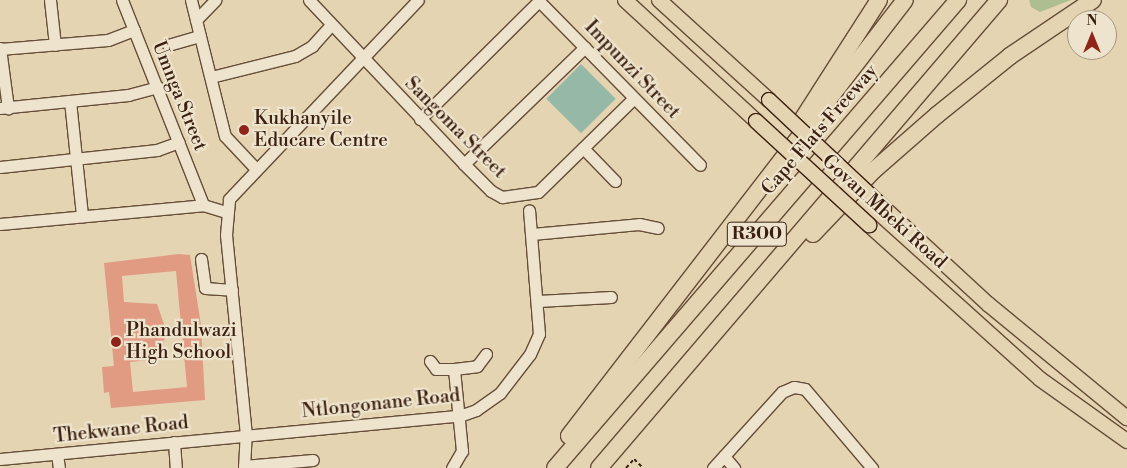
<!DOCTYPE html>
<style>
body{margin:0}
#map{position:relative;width:1127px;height:468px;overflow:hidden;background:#e5d4b1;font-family:"Libre Bodoni",serif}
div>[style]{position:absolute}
.green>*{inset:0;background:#aebe91}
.water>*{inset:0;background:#96b9a7;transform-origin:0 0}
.building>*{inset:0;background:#e19b83}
.path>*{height:2px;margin-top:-1px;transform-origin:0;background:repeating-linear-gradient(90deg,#3b2011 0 4px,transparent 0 6.5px)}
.roads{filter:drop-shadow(1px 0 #664d39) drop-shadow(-1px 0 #664d39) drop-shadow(0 1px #664d39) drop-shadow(0 -1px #664d39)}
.minor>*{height:11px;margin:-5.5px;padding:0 5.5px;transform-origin:5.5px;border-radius:5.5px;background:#eee3cc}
.major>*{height:14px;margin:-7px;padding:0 7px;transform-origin:7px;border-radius:7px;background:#e5d4b1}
.highway>*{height:16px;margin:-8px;padding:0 8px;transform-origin:8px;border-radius:8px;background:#e5d4b1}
.bridges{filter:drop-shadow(1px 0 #3b2011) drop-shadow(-1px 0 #3b2011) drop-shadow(0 1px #3b2011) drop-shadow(0 -1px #3b2011)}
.major-bridge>*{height:14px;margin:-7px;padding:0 7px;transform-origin:7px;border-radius:7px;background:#e5d4b1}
.dots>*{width:14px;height:14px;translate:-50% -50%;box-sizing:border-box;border:2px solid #eee3cc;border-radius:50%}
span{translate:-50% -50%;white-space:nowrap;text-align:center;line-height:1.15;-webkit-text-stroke:4.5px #eee3cc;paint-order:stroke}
.shield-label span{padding:1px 4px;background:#eee3cc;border:1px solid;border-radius:4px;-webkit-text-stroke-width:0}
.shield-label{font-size:18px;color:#3b2011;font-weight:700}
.street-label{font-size:19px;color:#3b2011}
.poi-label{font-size:19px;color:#3b2011}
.left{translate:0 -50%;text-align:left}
.north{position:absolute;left:1067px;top:10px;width:50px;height:50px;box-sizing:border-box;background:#eee3cc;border:1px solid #a69581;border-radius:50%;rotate:0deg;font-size:14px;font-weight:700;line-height:20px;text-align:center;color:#3b2011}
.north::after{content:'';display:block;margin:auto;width:18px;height:22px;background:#8f2418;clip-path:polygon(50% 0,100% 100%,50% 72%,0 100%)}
</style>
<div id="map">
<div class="green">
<i style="clip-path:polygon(1029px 0,1071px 0,1040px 12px,1031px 7px)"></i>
</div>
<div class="water">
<i style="left:581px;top:64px;width:49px;height:49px;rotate:45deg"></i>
</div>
<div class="building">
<i style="clip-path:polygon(evenodd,179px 254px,190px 255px,201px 325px,205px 400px,111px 408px,109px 392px,104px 393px,102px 367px,114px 366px,104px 263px,179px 254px,176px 271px,181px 325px,165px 327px,157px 304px,124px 302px,122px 276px,176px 271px,179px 254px,182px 333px,187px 387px,133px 392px,130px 362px,162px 359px,165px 335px,182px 333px)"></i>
</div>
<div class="path">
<i style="left:626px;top:468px;width:12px;rotate:-48deg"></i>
<i style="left:634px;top:459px;width:13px;rotate:45deg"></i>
</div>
<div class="roads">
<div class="minor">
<i style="left:50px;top:0;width:45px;rotate:83.7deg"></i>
<i style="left:122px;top:0;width:220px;rotate:68.4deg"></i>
<i style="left:191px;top:0;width:140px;rotate:76deg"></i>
<i style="left:225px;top:136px;width:44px;rotate:46.8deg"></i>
<i style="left:309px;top:0;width:226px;rotate:46.6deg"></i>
<i style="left:464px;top:164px;width:38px;rotate:45deg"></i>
<i style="left:491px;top:191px;width:13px;rotate:29deg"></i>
<i style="left:502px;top:197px;width:36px;rotate:-8deg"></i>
<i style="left:538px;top:192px;width:134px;rotate:-44.4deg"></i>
<i style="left:538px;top:0;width:231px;rotate:45.5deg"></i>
<i style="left:196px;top:20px;width:28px;rotate:-46deg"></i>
<i style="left:168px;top:45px;width:33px;rotate:-16deg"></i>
<i style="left:0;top:48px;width:61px;rotate:82.4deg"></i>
<i style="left:0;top:49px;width:108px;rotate:-4.8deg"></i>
<i style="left:108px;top:40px;width:28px;rotate:-21deg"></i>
<i style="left:211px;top:77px;width:87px;rotate:-14deg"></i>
<i style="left:295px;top:56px;width:20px;rotate:-30deg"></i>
<i style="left:312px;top:46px;width:28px;rotate:-48deg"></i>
<i style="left:70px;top:101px;width:116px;rotate:84deg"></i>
<i style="left:0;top:108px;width:129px;rotate:-5.8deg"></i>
<i style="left:128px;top:95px;width:31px;rotate:-15deg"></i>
<i style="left:420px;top:119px;width:168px;rotate:-44.8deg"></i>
<i style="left:583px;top:148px;width:46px;rotate:45.9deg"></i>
<i style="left:464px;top:164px;width:168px;rotate:-44deg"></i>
<i style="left:0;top:167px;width:158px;rotate:-6.2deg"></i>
<i style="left:157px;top:150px;width:23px;rotate:-20deg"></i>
<i style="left:0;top:224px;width:204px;rotate:-5.3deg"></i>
<i style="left:203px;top:205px;width:24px;rotate:17deg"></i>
<i style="left:532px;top:234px;width:107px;rotate:-5.3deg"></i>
<i style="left:639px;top:224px;width:19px;rotate:12deg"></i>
<i style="left:201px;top:259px;width:29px;rotate:82deg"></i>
<i style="left:205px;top:288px;width:27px;rotate:4deg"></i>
<i style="left:538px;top:301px;width:73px;rotate:-3.1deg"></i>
<i style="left:430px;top:361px;width:10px;rotate:53deg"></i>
<i style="left:436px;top:369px;width:18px"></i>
<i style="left:454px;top:369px;width:23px;rotate:-7deg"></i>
<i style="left:477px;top:366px;width:15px;rotate:-53deg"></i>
<i style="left:174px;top:442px;width:26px;rotate:86deg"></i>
<i style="left:57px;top:454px;width:14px;rotate:82deg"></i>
<i style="left:724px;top:456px;width:16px;rotate:50deg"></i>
<i style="left:0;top:459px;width:461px;rotate:-5.4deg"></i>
<i style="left:459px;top:416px;width:18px;rotate:-19deg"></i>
<i style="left:476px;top:410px;width:29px;rotate:-35deg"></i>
<i style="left:500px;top:393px;width:49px;rotate:-52.4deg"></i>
<i style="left:530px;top:354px;width:22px;rotate:-66deg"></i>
<i style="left:539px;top:334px;width:124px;rotate:-94.6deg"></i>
<i style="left:244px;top:466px;width:69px;rotate:-5deg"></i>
<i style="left:244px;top:468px;width:33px;rotate:-87deg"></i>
<i style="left:246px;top:435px;width:201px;rotate:-95.7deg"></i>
<i style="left:226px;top:235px;width:36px;rotate:-85deg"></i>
<i style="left:229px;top:199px;width:274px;rotate:-46.5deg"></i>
<i style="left:452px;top:468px;width:20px;rotate:-60deg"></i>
<i style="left:462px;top:451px;width:82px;rotate:-95.6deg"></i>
<i style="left:713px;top:468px;width:103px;rotate:-47.8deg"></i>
<i style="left:782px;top:392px;width:13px;rotate:-23deg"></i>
<i style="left:794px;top:387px;width:11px;rotate:10deg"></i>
<i style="left:805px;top:389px;width:104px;rotate:49.7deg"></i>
</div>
<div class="major">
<i style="left:625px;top:0;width:178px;rotate:42.7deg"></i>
<i style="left:659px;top:0;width:149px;rotate:42.3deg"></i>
<i style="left:884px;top:208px;width:142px;rotate:42.7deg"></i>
<i style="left:988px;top:304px;width:180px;rotate:39.4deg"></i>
<i style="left:869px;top:225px;width:230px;rotate:42deg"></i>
<i style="left:1040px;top:379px;width:107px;rotate:35.5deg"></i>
</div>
<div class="highway">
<i style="left:800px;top:123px;width:146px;rotate:-57.3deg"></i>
<i style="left:813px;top:234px;width:87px;rotate:-46.4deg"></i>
<i style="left:873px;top:171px;width:85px;rotate:-41.2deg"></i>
<i style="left:937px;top:115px;width:94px;rotate:-38.9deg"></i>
<i style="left:1010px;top:56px;width:100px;rotate:-34deg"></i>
<i style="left:569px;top:436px;width:550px;rotate:-52.38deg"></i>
<i style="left:555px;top:468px;width:618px;rotate:-49.27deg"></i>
<i style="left:599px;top:468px;width:616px;rotate:-49.48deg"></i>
</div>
</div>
<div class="bridges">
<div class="major-bridge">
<i style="left:769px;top:100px;width:158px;rotate:43.2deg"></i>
<i style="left:756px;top:121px;width:154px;rotate:42.6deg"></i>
</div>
</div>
<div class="dots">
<i style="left:244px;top:130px;background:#8f2418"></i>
<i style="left:116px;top:342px;background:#8f2418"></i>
</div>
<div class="shield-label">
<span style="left:757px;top:234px">R300</span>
</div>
<div class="street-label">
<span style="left:632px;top:70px;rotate:46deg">Impunzi Street</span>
<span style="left:179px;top:96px;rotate:68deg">Umnga Street</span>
<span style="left:455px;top:128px;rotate:45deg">Sangoma Street</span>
<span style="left:820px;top:130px;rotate:-49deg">Cape Flats Freeway</span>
<span style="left:884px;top:212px;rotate:42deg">Govan Mbeki Road</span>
<span style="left:381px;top:404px;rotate:-6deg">Ntlongonane Road</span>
<span style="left:121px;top:430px;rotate:-6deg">Thekwane Road</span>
</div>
<div class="poi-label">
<span class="left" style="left:254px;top:130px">Kukhanyile<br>Educare Centre</span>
<span class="left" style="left:126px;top:342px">Phandulwazi<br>High School</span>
</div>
<div class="north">N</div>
</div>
